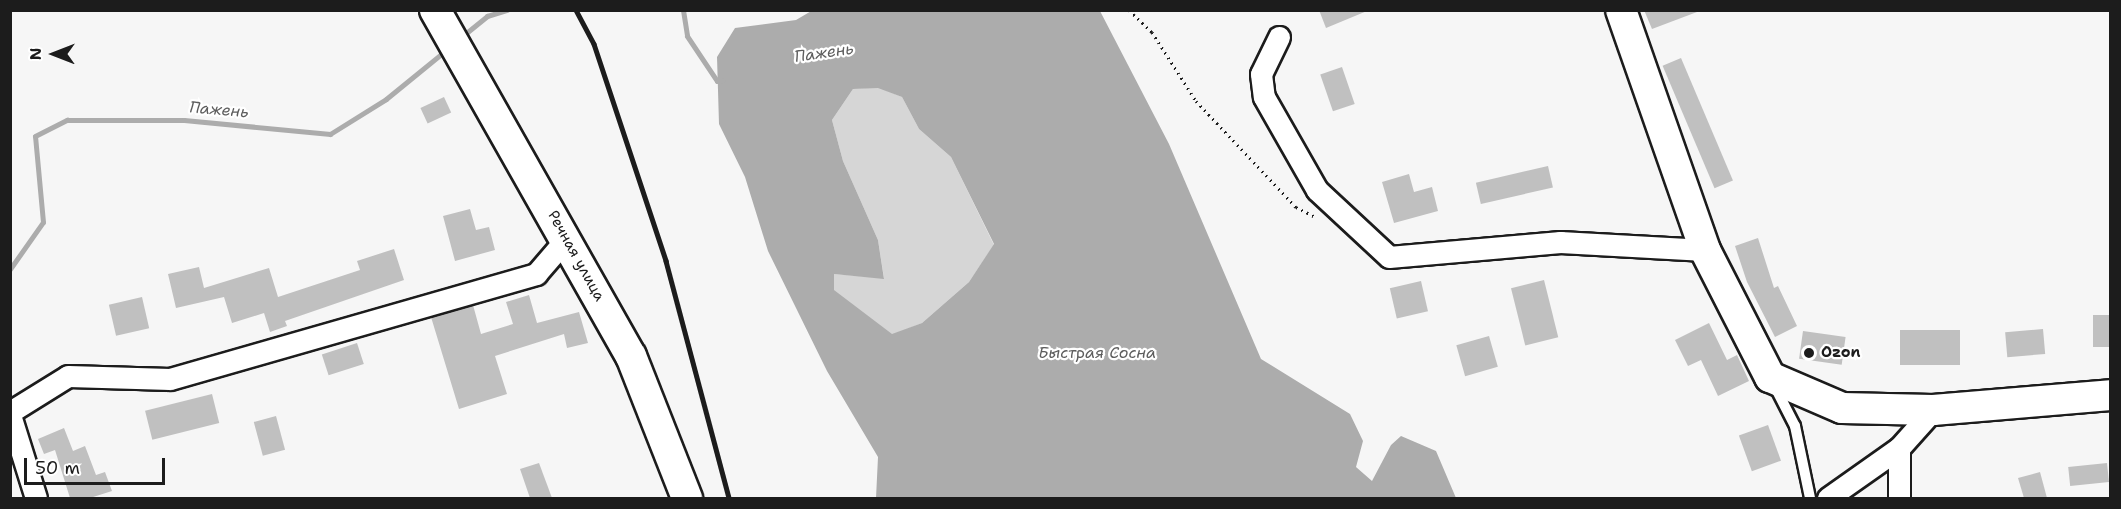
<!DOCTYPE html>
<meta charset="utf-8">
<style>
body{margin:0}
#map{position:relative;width:2121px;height:509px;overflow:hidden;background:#f6f6f6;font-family:"Shantell Sans",sans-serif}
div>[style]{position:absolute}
.green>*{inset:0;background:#d6d6d6}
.water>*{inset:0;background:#acacac}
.stream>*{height:5px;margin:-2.5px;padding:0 2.5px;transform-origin:2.5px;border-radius:2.5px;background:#acacac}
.building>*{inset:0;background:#c0c0c0;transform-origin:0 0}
.path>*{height:3px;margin-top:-1.5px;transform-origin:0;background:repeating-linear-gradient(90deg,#1c1c1c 0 1.5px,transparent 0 6px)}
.roads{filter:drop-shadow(2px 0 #1c1c1c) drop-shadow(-2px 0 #1c1c1c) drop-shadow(0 2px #1c1c1c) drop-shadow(0 -2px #1c1c1c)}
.lane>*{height:10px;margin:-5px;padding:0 5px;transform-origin:5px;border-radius:5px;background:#fff}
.street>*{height:21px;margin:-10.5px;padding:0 10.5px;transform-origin:10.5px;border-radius:10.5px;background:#fff}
.secondary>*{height:30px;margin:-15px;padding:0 15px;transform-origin:15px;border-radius:15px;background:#fff}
.rail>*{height:4.5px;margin:-2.25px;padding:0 2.25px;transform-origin:2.25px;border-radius:2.25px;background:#1c1c1c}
.dots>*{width:16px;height:16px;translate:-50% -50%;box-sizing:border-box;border:3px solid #fff;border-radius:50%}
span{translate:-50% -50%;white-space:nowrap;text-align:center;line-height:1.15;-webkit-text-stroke:4.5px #fff;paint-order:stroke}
.street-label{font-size:15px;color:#1c1c1c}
.poi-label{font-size:15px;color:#1c1c1c;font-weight:700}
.left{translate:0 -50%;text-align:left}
.water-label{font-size:16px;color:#5d5d5d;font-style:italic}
.frame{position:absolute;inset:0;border:12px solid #1c1c1c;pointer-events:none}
.north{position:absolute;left:24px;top:24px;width:60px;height:60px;-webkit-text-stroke:4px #fff;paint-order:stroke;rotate:270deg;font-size:16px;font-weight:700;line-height:24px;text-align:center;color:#1c1c1c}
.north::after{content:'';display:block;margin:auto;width:21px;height:27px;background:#1c1c1c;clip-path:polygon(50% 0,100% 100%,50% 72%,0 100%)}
.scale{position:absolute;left:24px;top:458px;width:141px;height:27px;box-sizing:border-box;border:3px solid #1c1c1c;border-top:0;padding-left:8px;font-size:18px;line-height:21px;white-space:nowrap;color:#1c1c1c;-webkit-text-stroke:4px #fff;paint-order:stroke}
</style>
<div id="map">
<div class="green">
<i style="clip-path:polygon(878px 87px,902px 97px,919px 129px,951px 157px,994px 245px,969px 282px,922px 323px,892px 335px,834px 291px,834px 274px,884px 278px,878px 240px,843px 161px,832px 120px,853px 89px)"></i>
</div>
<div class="water">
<i style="clip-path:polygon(evenodd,813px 10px,1100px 11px,1169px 144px,1261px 359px,1350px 414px,1363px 441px,1356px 467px,1372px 481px,1391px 445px,1401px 436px,1436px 451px,1456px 498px,876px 498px,878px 457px,827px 371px,768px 251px,745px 177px,719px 124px,717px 57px,735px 28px,796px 20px,813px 10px,878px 88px,902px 97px,919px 129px,951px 157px,994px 244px,969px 282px,922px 323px,892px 334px,834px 290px,834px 274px,884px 279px,878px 240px,843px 161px,832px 120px,853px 89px,878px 88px)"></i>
</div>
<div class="stream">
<i style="left:683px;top:10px;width:26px;rotate:81deg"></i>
<i style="left:687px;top:36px;width:54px;rotate:56.3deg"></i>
<i style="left:717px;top:81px;width:6px;rotate:-9deg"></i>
<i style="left:460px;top:38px;width:35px;rotate:-39deg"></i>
<i style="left:487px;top:16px;width:21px;rotate:-17deg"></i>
<i style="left:10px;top:269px;width:57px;rotate:-54.9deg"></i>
<i style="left:43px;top:222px;width:86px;rotate:-95.3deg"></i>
<i style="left:35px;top:136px;width:36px;rotate:-27deg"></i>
<i style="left:67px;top:120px;width:117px"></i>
<i style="left:184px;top:120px;width:147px;rotate:5.5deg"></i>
<i style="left:330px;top:134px;width:66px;rotate:-32deg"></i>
<i style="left:386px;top:99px;width:77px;rotate:-39.2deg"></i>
</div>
<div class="building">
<i style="clip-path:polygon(1319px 10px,1367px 10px,1367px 11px,1326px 28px)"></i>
<i style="clip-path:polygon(1644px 10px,1697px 10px,1697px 12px,1652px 29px)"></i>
<i style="left:1681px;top:58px;width:133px;height:20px;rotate:67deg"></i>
<i style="left:1342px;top:67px;width:39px;height:23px;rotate:71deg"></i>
<i style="left:444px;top:97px;width:17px;height:26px;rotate:65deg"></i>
<i style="left:1548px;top:166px;width:22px;height:74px;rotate:77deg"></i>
<i style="clip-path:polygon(1409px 174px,1414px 192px,1432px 187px,1438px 211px,1394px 223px,1382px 182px)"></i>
<i style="clip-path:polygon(470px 209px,476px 230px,489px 227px,495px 250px,455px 261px,443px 216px)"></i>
<i style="clip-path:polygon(1758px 238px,1774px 288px,1778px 286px,1797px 326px,1775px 337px,1747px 282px,1735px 246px)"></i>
<i style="clip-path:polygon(394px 249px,404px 280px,285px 321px,287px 326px,270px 332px,264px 313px,232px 323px,224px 297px,176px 308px,168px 274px,199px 267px,204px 288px,269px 268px,278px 297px,360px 270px,357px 261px)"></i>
<i style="left:1544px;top:280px;width:59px;height:34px;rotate:76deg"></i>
<i style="left:1421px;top:281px;width:31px;height:32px;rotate:77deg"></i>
<i style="clip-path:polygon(529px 295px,537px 323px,579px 312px,588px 343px,567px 348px,564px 334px,495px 356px,507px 394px,459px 409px,431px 317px,473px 305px,481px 334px,513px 324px,506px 302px)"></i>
<i style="left:142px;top:297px;width:32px;height:34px;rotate:77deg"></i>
<i style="left:2110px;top:315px;width:32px;height:17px;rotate:90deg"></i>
<i style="clip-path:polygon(1709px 323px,1727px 360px,1737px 355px,1749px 381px,1718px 396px,1701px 360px,1688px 366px,1675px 340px)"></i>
<i style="left:2043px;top:329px;width:25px;height:38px;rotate:85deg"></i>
<i style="left:1900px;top:330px;width:60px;height:35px"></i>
<i style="left:1803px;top:331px;width:43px;height:28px;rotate:8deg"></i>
<i style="left:1489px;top:336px;width:32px;height:34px;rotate:74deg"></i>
<i style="left:357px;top:343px;width:22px;height:37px;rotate:72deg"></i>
<i style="left:212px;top:394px;width:30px;height:69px;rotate:76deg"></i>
<i style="left:276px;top:416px;width:35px;height:23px;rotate:75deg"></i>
<i style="left:1768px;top:425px;width:38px;height:31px;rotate:70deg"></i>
<i style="clip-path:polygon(64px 428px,73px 451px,85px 446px,96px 475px,105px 472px,112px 491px,90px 498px,70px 498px,55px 450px,44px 454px,38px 439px)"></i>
<i style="clip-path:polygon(539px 463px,552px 498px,530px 498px,520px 469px)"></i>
<i style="left:2107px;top:463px;width:19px;height:39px;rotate:84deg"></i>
<i style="clip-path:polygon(2040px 472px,2047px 498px,2024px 498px,2018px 478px)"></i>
</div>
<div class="path">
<i style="left:1129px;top:10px;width:32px;rotate:44deg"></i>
<i style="left:1152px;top:32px;width:82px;rotate:57.5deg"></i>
<i style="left:1196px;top:101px;width:146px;rotate:46.7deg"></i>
<i style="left:1296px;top:207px;width:20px;rotate:27deg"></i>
</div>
<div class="roads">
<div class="lane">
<i style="left:1774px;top:385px;width:46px;rotate:62.9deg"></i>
<i style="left:1795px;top:426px;width:74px;rotate:78.2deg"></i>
</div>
<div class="street">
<i style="left:1279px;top:37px;width:41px;rotate:115.9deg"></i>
<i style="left:1261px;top:74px;width:23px;rotate:83deg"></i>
<i style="left:1264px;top:97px;width:107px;rotate:60.3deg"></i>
<i style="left:1317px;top:190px;width:98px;rotate:42.9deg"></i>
<i style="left:1389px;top:257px;width:172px;rotate:-5deg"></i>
<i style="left:1560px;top:242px;width:145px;rotate:3.2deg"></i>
<i style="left:10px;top:412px;width:68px;rotate:-31.8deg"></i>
<i style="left:68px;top:376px;width:102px;rotate:1.7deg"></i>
<i style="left:170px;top:379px;width:381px;rotate:-16deg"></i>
<i style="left:536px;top:274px;width:48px;rotate:-49.3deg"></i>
<i style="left:10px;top:415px;width:87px;rotate:72.6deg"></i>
<i style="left:1828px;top:498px;width:87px;rotate:-35.2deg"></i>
<i style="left:1899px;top:448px;width:51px;rotate:-48.2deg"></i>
<i style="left:1899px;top:498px;width:50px;rotate:-90deg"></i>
</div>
<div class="secondary">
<i style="left:435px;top:10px;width:398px;rotate:60.5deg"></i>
<i style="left:631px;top:356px;width:153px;rotate:68.5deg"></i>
<i style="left:1621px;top:10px;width:254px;rotate:70.7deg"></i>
<i style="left:1705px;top:250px;width:143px;rotate:62.9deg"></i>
<i style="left:1770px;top:377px;width:78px;rotate:23.3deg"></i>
<i style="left:1842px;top:408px;width:91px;rotate:1.3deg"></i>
<i style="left:1933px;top:410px;width:178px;rotate:-4.8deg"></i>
</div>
</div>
<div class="rail">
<i style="left:576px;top:10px;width:38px;rotate:62deg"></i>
<i style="left:594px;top:44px;width:229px;rotate:71.6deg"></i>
<i style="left:666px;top:261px;width:245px;rotate:75.1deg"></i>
</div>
<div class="dots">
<i style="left:1809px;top:353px;background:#1c1c1c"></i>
</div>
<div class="street-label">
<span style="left:576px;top:256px;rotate:61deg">Речная улица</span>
</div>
<div class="poi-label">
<span class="left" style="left:1821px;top:353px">Ozon</span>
</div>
<div class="water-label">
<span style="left:824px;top:53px;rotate:-8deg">Пажень</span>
<span style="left:219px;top:110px;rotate:5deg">Пажень</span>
<span style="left:1097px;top:353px">Быстрая Сосна</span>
</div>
<div class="frame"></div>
<div class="north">N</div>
<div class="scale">50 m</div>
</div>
